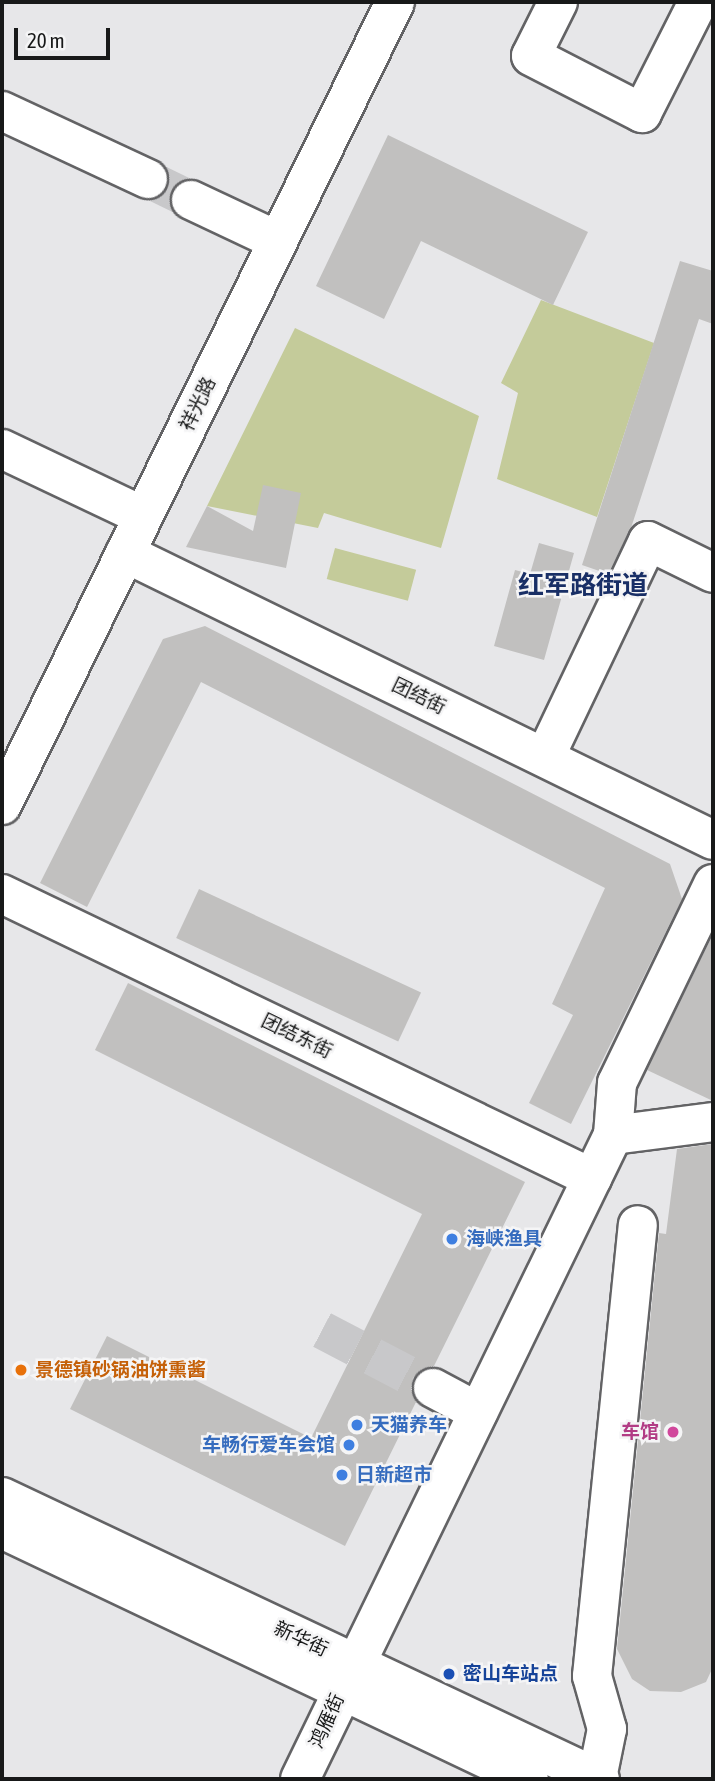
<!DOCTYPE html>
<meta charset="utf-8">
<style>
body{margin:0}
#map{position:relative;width:715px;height:1781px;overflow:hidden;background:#e7e7e9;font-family:"Asap Condensed","Noto Sans SC",sans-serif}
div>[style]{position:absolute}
.green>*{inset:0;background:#c4cb9a;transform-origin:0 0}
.building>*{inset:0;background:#c1c0bf;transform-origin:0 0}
.minor-tunnel>*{height:38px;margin-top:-19px;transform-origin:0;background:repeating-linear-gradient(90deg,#c8c8ca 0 38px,transparent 0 57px)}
.roads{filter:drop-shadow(2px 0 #636365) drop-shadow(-2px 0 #636365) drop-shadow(0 2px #636365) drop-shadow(0 -2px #636365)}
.minor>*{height:38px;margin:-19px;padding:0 19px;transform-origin:19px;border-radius:19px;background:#fff}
.dots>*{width:19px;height:19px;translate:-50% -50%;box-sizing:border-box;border:4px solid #f5f5f6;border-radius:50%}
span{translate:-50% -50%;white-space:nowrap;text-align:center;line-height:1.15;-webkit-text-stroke:5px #f5f5f6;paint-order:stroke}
.street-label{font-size:19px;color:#181919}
.shop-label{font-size:19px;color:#366cbe;font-weight:700}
.left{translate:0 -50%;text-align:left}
.right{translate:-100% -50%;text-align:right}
.food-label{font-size:19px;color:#c56008;font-weight:700}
.hotel-label{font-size:19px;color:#b23c85;font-weight:700}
.transit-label{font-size:19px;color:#164399;font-weight:700}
.district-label{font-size:26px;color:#192f66;font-weight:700}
.frame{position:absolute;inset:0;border:4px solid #181919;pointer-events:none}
.scale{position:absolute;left:14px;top:28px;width:96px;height:32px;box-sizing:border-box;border:4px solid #181919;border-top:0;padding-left:9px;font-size:21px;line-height:24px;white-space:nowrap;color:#181919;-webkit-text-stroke:5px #f5f5f6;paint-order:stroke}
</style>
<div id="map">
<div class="green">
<i style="clip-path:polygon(541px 300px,654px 343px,597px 517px,497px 479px,518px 393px,501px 383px)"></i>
<i style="clip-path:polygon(295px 328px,479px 416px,441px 548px,324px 513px,318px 528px,207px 506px)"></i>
<i style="left:335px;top:548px;width:84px;height:32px;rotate:15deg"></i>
</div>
<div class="building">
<i style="clip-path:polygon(388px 135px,588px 232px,553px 305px,421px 241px,384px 319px,316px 286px)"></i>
<i style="clip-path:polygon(680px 261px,713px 271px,713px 324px,699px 319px,631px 528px,608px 574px,582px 565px)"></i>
<i style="clip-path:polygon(263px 485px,301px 493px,286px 568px,186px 547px,207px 506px,253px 531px)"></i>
<i style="clip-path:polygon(539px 543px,574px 553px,544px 660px,494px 646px,515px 570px,530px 574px)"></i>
<i style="clip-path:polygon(205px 626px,670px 864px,682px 899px,571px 1124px,529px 1103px,573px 1015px,552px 1004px,605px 888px,201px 682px,87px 907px,40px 883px,163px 639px)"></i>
<i style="left:199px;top:889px;width:245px;height:54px;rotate:25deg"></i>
<i style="clip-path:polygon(713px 934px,713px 1101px,647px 1070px)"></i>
<i style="clip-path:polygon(128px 983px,525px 1182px,434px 1366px,422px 1369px,413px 1378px,411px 1389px,416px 1402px,345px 1546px,70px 1409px,107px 1336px,311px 1438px,422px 1214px,95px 1050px)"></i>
<i style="clip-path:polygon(713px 1144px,713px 1667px,706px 1682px,681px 1692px,650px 1691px,632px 1679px,617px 1649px,659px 1233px,666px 1234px,677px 1149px)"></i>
</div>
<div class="minor-tunnel">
<i style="left:148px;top:179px;width:48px;rotate:26deg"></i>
<i style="left:322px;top:1330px;width:125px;rotate:27.6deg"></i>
</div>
<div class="roads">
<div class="minor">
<i style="left:558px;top:2px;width:60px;rotate:116.6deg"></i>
<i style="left:531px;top:56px;width:125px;rotate:27.2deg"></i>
<i style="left:642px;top:113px;width:124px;rotate:-63.2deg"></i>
<i style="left:2px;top:111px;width:161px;rotate:25deg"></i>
<i style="left:191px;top:200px;width:96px;rotate:25.2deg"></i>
<i style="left:2px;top:449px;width:156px;rotate:25.4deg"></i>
<i style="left:125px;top:553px;width:654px;rotate:26.02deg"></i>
<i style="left:545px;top:757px;width:239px;rotate:-64.5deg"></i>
<i style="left:648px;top:541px;width:72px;rotate:26.2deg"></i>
<i style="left:2px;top:805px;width:894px;rotate:-63.92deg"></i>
<i style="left:2px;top:894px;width:655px;rotate:25.7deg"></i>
<i style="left:613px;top:1135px;width:52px;rotate:-85.6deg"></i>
<i style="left:617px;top:1083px;width:221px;rotate:-64.2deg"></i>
<i style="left:433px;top:1388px;width:51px;rotate:28.1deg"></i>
<i style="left:2px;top:1497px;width:661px;rotate:25.25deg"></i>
<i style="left:2px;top:1529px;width:583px;rotate:25.38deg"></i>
<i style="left:597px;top:1778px;width:50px;rotate:-78.5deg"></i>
<i style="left:607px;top:1729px;width:55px;rotate:-105.8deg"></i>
<i style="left:592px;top:1676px;width:453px;rotate:-84.2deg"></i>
<i style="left:300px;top:1779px;width:716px;rotate:-64.08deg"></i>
<i style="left:613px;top:1135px;width:101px;rotate:-7.4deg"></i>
</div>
</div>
<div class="dots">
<i style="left:452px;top:1239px;background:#3f7fe0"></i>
<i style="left:21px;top:1370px;background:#e8710a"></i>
<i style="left:357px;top:1425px;background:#3f7fe0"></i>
<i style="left:673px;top:1432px;background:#d1479c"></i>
<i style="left:349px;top:1445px;background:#3f7fe0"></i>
<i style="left:342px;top:1475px;background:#3f7fe0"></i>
<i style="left:449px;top:1674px;background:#1a4fb4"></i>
</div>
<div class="street-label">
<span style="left:198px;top:404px;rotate:-64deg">祥光路</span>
<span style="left:419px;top:696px;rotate:26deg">团结街</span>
<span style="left:297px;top:1036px;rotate:26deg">团结东街</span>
<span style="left:301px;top:1639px;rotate:25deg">新华街</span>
<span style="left:327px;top:1721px;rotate:-66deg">鸿雁街</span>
</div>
<div class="shop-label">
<span class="left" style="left:466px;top:1239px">海峡渔具</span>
<span class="left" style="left:371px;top:1425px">天猫养车</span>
<span class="right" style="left:335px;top:1445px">车畅行爱车会馆</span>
<span class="left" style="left:356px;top:1475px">日新超市</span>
</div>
<div class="food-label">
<span class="left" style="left:35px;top:1370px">景德镇砂锅油饼熏酱</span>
</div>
<div class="hotel-label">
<span class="right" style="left:659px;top:1432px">车馆</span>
</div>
<div class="transit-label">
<span class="left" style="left:463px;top:1674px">密山车站点</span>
</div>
<div class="district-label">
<span style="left:583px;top:586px">红军路街道</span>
</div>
<div class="frame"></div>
<div class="scale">20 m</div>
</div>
